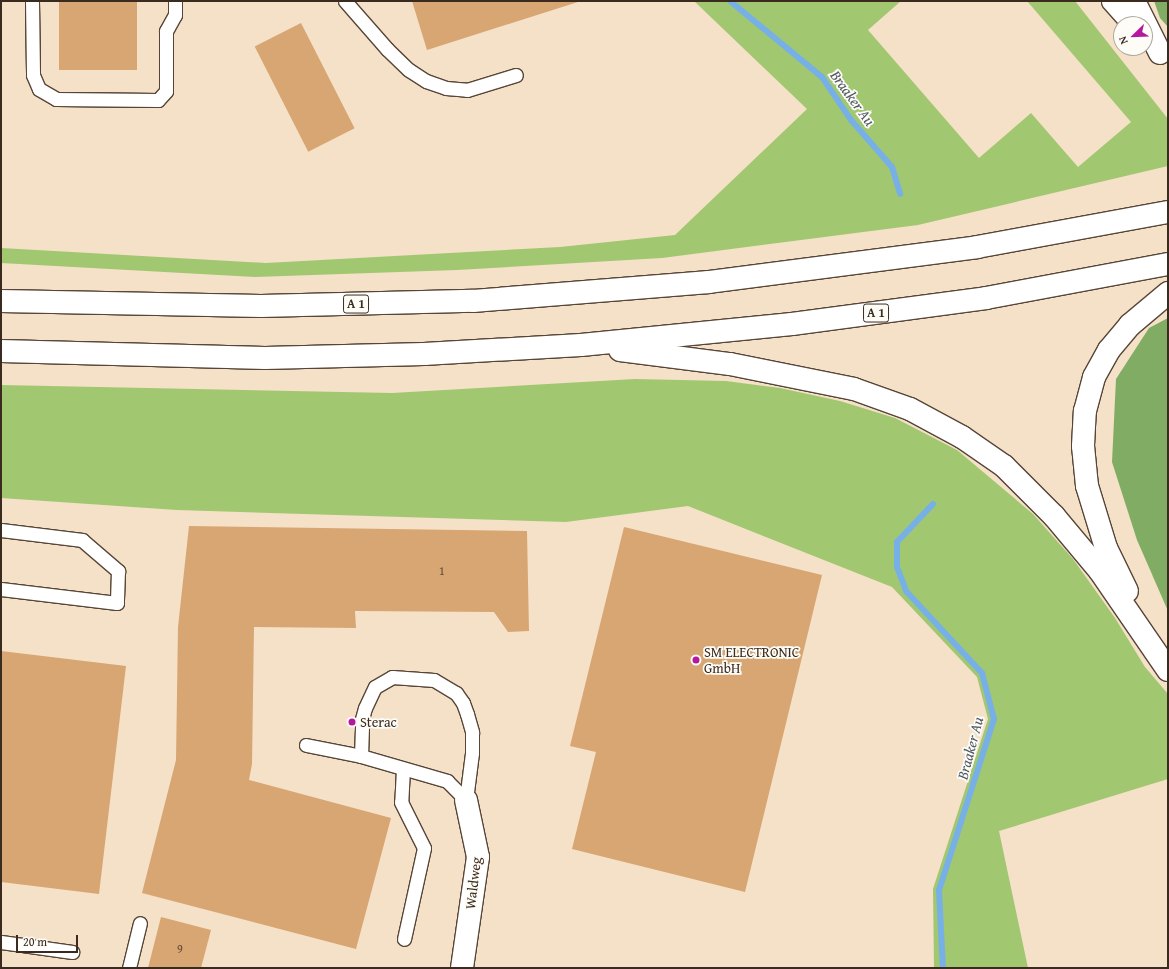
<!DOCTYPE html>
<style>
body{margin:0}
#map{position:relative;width:1169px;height:969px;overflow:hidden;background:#f4e1c7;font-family:"Gentium Book Plus",serif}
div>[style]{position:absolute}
.green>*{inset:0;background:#a2c771}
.forest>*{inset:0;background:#81ac63}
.stream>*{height:6px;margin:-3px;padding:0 3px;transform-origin:3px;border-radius:3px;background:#77b0e7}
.building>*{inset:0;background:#d7a672;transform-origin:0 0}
.roads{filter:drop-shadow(1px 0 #574537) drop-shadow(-1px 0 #574537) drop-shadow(0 1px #574537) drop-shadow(0 -1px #574537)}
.lane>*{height:13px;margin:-6.5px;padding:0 6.5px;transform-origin:6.5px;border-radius:6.5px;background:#fff}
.street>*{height:22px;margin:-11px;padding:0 11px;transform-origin:11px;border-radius:11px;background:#fff}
.secondary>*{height:22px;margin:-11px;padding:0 11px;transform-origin:11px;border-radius:11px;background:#fff}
.highway>*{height:22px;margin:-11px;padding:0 11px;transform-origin:11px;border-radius:11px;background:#fff}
.dots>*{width:11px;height:11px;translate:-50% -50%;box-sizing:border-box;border:2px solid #fdfcf7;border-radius:50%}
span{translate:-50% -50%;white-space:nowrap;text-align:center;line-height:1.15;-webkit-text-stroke:3.5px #fdfcf7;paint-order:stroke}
.number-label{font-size:12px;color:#624933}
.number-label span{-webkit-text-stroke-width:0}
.shield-label span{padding:1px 3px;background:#fdfcf7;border:1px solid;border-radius:3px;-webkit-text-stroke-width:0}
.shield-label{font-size:13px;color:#3b2a1e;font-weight:700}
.poi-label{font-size:14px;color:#3b2a1e}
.left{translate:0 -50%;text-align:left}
.street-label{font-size:14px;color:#3b2a1e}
.water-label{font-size:15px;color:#505964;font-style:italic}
.frame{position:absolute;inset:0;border:2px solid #3b2a1e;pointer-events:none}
.north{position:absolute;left:1113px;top:16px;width:40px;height:40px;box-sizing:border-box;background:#fdfcf7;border:1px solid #afa8a0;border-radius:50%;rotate:247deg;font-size:11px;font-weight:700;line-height:16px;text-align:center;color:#3b2a1e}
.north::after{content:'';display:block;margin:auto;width:14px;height:18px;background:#b5179e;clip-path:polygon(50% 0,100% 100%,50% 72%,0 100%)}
.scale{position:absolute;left:16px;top:935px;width:62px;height:18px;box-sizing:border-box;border:2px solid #3b2a1e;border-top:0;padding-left:5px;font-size:12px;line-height:14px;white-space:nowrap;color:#3b2a1e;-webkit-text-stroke:3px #fdfcf7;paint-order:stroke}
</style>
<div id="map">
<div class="green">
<i style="clip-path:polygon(694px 1px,901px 1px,868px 30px,979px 158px,1031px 113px,1078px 167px,1131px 122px,1027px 1px,1075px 1px,1168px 119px,1168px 166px,918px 225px,662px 258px,457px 270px,255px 277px,1px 263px,1px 248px,266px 263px,560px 247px,675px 235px,807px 109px)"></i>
<i style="clip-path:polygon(635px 379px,726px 381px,780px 388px,840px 401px,895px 418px,957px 450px,1033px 514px,1073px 559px,1115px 618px,1145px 667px,1168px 694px,1168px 779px,999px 831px,1028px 968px,934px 968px,933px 889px,988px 719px,977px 677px,892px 587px,688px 506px,566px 522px,177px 510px,1px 498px,1px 385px,392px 393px)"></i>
</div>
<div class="forest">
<i style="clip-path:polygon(1154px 1px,1168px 1px,1168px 27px,1160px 18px)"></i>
<i style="clip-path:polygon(1168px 318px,1168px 611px,1137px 540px,1112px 462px,1116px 379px,1149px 328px)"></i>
</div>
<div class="stream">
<i style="left:730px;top:1px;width:119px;rotate:39.6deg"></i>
<i style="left:822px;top:77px;width:52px;rotate:56deg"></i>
<i style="left:851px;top:120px;width:62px;rotate:48.9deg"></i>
<i style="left:892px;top:167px;width:28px;rotate:73deg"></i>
<i style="left:933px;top:504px;width:52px;rotate:133.5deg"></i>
<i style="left:897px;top:542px;width:25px;rotate:90deg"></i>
<i style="left:897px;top:567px;width:26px;rotate:69deg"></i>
<i style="left:906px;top:591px;width:112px;rotate:47.2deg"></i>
<i style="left:982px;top:673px;width:48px;rotate:75.4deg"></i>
<i style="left:994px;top:719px;width:180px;rotate:107.8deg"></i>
<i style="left:939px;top:890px;width:78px;rotate:87.1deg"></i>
</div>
<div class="building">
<i style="left:59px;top:1px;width:78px;height:69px"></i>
<i style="clip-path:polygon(412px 1px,581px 1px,427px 50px)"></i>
<i style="left:301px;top:23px;width:118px;height:52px;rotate:63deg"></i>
<i style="clip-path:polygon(189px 526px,527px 531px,529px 631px,508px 632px,494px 612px,355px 611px,356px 628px,254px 627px,252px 764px,249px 780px,391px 818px,356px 949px,142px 893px,176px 760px,178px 627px)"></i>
<i style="clip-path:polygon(624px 527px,822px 575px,745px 892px,572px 849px,596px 752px,570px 746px)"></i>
<i style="clip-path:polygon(1px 651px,126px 666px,99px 894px,1px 882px)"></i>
<i style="clip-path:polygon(161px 917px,211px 930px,201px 968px,148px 968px)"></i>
</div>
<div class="roads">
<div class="lane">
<i style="left:32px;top:1px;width:74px;rotate:89.2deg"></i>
<i style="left:33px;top:75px;width:15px;rotate:67deg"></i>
<i style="left:39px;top:89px;width:20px;rotate:30deg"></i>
<i style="left:56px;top:99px;width:102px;rotate:0.6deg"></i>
<i style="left:158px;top:100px;width:12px;rotate:-48deg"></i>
<i style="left:166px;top:91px;width:60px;rotate:-90deg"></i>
<i style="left:166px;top:31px;width:18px;rotate:-61deg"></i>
<i style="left:175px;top:15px;width:14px;rotate:-90deg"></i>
<i style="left:345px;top:1px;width:64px;rotate:48.8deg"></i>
<i style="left:387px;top:49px;width:30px;rotate:44deg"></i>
<i style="left:409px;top:70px;width:20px;rotate:33deg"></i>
<i style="left:426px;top:81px;width:21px;rotate:19deg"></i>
<i style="left:446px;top:88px;width:21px;rotate:5deg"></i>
<i style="left:467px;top:90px;width:51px;rotate:-17deg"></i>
<i style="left:1px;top:530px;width:82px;rotate:7deg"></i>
<i style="left:82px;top:540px;width:48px;rotate:40.7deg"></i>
<i style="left:118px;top:571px;width:32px;rotate:92deg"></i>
<i style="left:117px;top:603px;width:117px;rotate:-173.1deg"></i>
<i style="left:306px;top:745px;width:56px;rotate:11.3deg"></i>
<i style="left:361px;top:756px;width:90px;rotate:16.2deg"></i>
<i style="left:447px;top:781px;width:27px;rotate:45deg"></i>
<i style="left:361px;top:756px;width:37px;rotate:-88deg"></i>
<i style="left:362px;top:719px;width:11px;rotate:-75deg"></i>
<i style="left:365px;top:708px;width:23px;rotate:-65deg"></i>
<i style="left:375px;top:687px;width:20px;rotate:-30deg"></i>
<i style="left:392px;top:677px;width:42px;rotate:4.1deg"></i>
<i style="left:434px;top:680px;width:26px;rotate:31deg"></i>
<i style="left:456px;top:693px;width:12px;rotate:55deg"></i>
<i style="left:463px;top:703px;width:12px;rotate:70deg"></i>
<i style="left:467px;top:714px;width:19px;rotate:74deg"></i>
<i style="left:472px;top:732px;width:21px;rotate:90deg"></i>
<i style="left:472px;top:753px;width:47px;rotate:97.3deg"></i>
<i style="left:403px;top:769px;width:33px;rotate:93deg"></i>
<i style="left:401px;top:802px;width:51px;rotate:63.4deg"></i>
<i style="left:424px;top:848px;width:93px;rotate:102.4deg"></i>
<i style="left:1px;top:942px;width:72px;rotate:8deg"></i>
<i style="left:129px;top:968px;width:46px;rotate:-76.3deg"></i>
</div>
<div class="street">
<i style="left:462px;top:968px;width:112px;rotate:-81.8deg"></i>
<i style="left:478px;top:857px;width:58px;rotate:-101.9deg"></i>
</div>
<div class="secondary">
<i style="left:1113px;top:1px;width:31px;rotate:48deg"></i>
</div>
<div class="highway">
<i style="left:1134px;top:1px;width:58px;rotate:63.4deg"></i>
<i style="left:1px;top:301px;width:260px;rotate:1.1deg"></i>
<i style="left:261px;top:306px;width:212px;rotate:-1.4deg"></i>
<i style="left:473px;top:301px;width:237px;rotate:-4.6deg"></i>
<i style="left:709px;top:282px;width:270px;rotate:-7.4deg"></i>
<i style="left:977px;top:247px;width:194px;rotate:-10.4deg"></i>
<i style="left:620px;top:350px;width:111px;rotate:7.3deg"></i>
<i style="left:730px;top:364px;width:126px;rotate:11.4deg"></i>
<i style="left:854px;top:389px;width:59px;rotate:19.7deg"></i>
<i style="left:910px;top:409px;width:59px;rotate:28.3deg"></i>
<i style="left:962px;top:437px;width:51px;rotate:34.6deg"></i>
<i style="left:1004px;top:466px;width:71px;rotate:45deg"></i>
<i style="left:1054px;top:516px;width:72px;rotate:50.1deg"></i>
<i style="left:1100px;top:571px;width:120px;rotate:55.5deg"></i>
<i style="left:1px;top:351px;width:264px;rotate:1.5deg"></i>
<i style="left:265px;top:358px;width:159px;rotate:-1.4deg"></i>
<i style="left:424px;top:354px;width:157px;rotate:-3.3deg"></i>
<i style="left:581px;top:345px;width:212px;rotate:-5.7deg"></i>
<i style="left:792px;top:324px;width:196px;rotate:-7.6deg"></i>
<i style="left:986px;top:298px;width:185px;rotate:-10.6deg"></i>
<i style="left:1127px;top:591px;width:48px;rotate:-116deg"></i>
<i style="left:1106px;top:548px;width:65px;rotate:-107deg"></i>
<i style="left:1087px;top:486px;width:40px;rotate:-95.7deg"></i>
<i style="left:1083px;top:446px;width:35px;rotate:-87deg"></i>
<i style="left:1085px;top:411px;width:35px;rotate:-75deg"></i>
<i style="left:1094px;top:377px;width:31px;rotate:-61deg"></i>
<i style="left:1109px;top:350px;width:33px;rotate:-50deg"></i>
<i style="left:1130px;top:325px;width:50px;rotate:-40.1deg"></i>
</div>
</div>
<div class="dots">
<i style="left:696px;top:660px;background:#b5179e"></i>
<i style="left:352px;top:722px;background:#b5179e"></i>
</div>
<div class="number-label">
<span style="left:442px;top:571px">1</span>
<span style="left:180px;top:949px">9</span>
</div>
<div class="shield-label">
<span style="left:356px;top:304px">A 1</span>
<span style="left:876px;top:313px">A 1</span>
</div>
<div class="poi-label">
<span class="left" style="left:704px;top:660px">SM ELECTRONIC<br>GmbH</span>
<span class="left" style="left:360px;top:722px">Sterac</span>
</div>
<div class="street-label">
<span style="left:473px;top:883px;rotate:-83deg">Waldweg</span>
</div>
<div class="water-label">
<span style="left:853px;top:98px;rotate:54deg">Braaker Au</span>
<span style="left:970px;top:748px;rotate:-75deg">Braaker Au</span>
</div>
<div class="frame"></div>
<div class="north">N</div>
<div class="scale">20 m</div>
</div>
